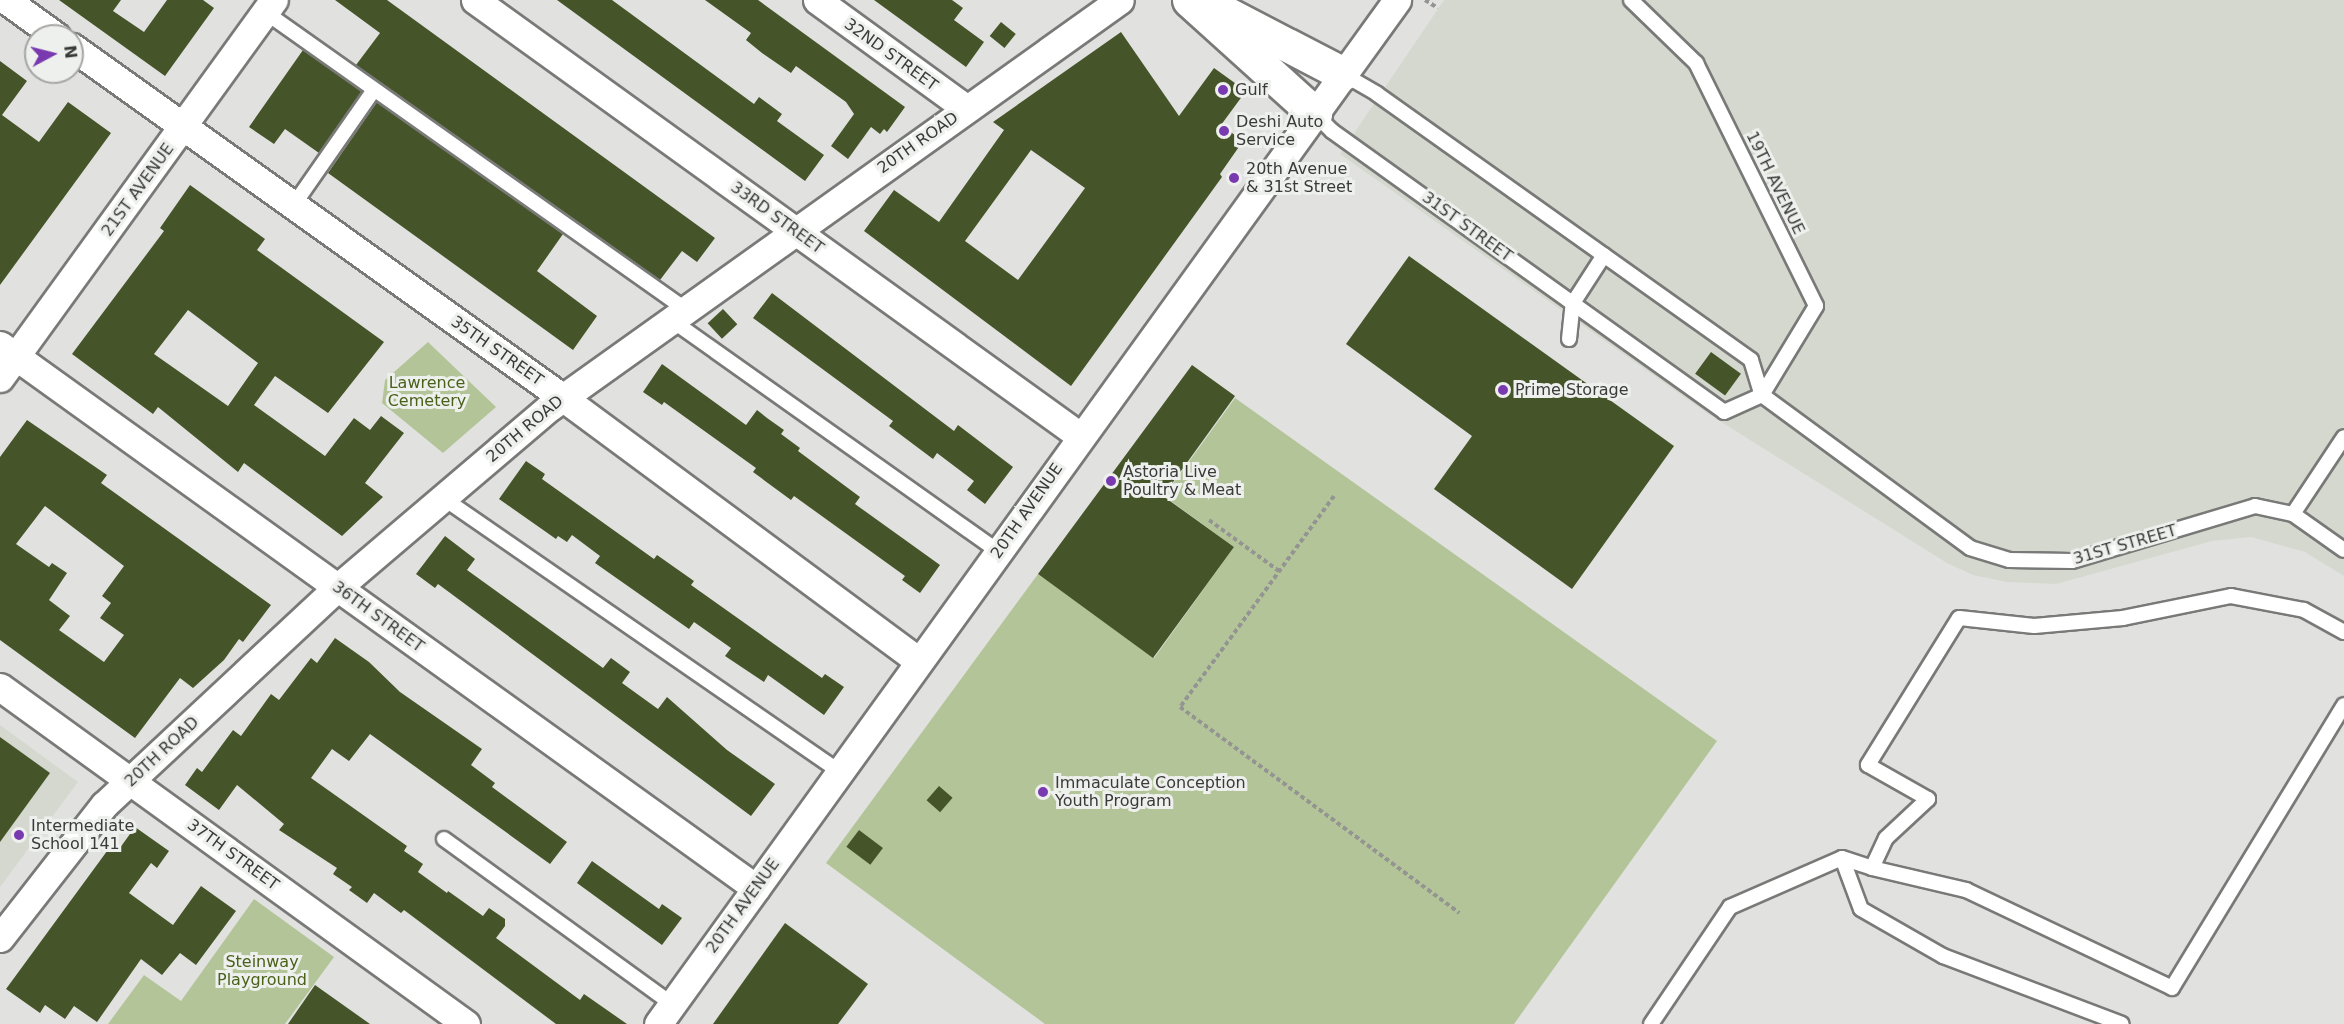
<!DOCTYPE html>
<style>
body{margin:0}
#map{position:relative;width:2344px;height:1024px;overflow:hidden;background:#e1e2df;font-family:"DejaVu Sans",sans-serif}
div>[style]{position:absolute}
.built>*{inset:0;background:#d4d8ce}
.green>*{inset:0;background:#b3c598}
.building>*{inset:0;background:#455529;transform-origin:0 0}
.path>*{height:4px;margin-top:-2px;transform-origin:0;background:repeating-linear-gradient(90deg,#949492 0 4.5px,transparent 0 7.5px)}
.roads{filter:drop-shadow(2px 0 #797a78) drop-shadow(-2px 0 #797a78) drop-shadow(0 2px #797a78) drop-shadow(0 -2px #797a78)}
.service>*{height:14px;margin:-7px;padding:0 7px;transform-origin:7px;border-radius:7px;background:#fff}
.minor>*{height:27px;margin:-13.5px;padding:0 13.5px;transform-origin:13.5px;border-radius:13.5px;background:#fff}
.tertiary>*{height:33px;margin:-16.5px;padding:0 16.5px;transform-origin:16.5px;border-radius:16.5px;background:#fff}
.dots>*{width:16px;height:16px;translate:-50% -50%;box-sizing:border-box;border:3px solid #eef0ed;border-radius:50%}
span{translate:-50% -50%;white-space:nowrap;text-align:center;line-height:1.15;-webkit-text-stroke:6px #eef0ed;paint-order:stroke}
.street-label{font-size:16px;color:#3a3a39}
.poi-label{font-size:16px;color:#3a3a39}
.left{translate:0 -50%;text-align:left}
.park-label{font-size:16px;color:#4a611a}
.north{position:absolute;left:24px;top:24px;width:60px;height:60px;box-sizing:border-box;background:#eef0ed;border:2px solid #a6a7a5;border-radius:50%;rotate:83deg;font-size:16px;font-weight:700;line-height:24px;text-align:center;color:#3a3a39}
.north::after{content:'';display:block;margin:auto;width:21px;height:27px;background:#793aaf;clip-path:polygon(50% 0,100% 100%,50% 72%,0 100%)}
</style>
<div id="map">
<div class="built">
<i style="clip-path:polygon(1444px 0,2344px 0,2344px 576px,2305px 552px,2251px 537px,2212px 541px,2056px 584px,2007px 582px,1973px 575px,1947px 563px,1707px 413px,1340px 154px)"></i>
<i style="clip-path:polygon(0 725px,78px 782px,0 887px)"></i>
</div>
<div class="green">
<i style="clip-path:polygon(428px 342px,496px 407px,443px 453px,382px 403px,385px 380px)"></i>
<i style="clip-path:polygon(1235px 398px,1717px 741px,1514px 1024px,1045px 1024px,826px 863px,1038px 574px,1154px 658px,1234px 547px,1164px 496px)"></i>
<i style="clip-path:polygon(254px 899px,334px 957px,285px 1024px,108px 1024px,144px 975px,181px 1001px)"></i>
</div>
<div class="building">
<i style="clip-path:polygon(59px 0,121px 0,113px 11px,144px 32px,167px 0,203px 0,214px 8px,165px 76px)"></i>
<i style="clip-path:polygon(335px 0,387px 0,715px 238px,697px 262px,682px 251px,660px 280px,356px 65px,380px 33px)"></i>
<i style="clip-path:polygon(557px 0,612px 0,754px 104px,759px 97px,782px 114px,777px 121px,824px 155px,805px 181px)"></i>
<i style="clip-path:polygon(705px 0,758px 0,905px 107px,887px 132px,884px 129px,880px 134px,871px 127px,848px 159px,831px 146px,854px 114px,846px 102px,796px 66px,791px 73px,762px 53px,746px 40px,751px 33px)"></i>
<i style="clip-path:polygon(874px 0,952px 0,963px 8px,954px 20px,984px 42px,966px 67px)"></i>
<i style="left:1001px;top:22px;width:19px;height:18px;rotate:39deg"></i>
<i style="clip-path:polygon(evenodd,1121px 32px,1179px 116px,1214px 68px,1246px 91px,1221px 125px,1243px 141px,1220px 174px,1222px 177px,1071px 386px,864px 231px,894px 190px,939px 222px,1004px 130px,993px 122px,1121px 32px,1031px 150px,1085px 188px,1018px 280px,965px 241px,1031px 150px)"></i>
<i style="clip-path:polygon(303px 50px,362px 92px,319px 153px,285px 129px,274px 144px,249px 127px)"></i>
<i style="clip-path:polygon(0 61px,27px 81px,2px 115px,39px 142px,68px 102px,111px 133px,0 285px)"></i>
<i style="clip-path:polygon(377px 102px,563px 234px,537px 271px,597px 316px,573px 350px,328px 173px)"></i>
<i style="clip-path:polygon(evenodd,190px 185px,265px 239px,257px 250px,384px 342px,328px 413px,275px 376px,254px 405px,325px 456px,354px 418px,370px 430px,381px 416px,404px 433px,365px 483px,383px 497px,342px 536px,244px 463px,238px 472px,158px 407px,153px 414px,72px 354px,164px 231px,160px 228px,190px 185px,188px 310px,258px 363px,228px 406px,154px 354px,188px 310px)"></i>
<i style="clip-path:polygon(1409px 256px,1674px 446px,1572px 589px,1434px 489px,1472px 436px,1346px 344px)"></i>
<i style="clip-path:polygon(772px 293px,954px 431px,958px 425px,1013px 467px,985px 504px,967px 490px,974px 481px,937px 453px,933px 459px,889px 426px,893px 421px,753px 318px)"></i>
<i style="left:723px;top:309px;width:21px;height:21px;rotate:47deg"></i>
<i style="left:1711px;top:352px;width:37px;height:27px;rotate:36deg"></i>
<i style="clip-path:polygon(662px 364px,746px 425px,757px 410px,767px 418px,784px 430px,781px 434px,800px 448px,798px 451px,860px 497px,855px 504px,940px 565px,920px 593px,902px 580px,905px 576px,794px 496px,791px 500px,753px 472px,756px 468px,664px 402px,662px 405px,643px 392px)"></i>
<i style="clip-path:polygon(1192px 365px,1235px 396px,1163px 496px,1234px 547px,1153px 658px,1038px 574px)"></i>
<i style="clip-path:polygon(evenodd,27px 420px,107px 475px,101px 483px,271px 605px,243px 642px,239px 639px,224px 660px,193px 688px,180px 678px,135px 738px,0 640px,0 457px,27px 420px,45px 506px,124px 566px,102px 596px,111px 603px,100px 618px,124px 635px,104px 662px,59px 630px,70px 616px,49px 600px,67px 573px,52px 563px,49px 567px,16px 544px,45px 506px)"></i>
<i style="clip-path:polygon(526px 461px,545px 474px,542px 479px,654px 559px,657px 555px,694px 581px,691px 585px,822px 678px,825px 674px,844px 687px,824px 715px,768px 675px,764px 682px,725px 656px,731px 648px,694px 622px,689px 629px,595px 563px,600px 556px,572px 535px,567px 542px,558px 536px,556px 539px,499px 499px)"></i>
<i style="clip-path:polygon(445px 536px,475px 559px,467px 570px,603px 668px,611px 658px,630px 672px,622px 683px,658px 709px,667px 697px,727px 750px,775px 784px,751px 816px,438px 584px,435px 588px,416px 574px)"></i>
<i style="clip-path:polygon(335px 638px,369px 662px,400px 692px,482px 749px,471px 765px,495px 783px,492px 787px,567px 842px,550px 864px,370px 734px,349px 761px,332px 749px,311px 778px,407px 846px,404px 851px,423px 864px,418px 872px,447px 893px,448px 891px,483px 916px,489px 908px,505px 919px,505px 926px,496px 938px,580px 1000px,584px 994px,627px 1024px,556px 1024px,404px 910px,401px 913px,374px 893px,367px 903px,349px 890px,352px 887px,333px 874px,337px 868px,279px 830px,284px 824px,237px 785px,219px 810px,185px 785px,197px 768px,202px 772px,233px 730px,241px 736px,271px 694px,279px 700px,311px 658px,317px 663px)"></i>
<i style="clip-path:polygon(0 737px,50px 773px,0 842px)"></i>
<i style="left:939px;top:786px;width:18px;height:19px;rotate:41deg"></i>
<i style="clip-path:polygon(135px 827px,169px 851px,157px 868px,151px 863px,129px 893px,173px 925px,201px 886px,236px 911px,196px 965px,180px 953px,162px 975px,141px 959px,97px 1022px,74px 1006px,65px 1019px,45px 1005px,40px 1013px,6px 989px,110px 847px,117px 852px)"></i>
<i style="left:859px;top:830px;width:30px;height:21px;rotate:37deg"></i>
<i style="clip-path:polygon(592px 861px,659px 909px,662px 904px,682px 918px,662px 945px,577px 883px)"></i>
<i style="clip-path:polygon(785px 923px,868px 984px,838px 1024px,713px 1024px)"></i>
<i style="clip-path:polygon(315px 985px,370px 1024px,288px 1024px)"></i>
</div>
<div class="path">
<i style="left:1425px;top:0;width:15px;rotate:32deg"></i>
<i style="left:1334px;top:496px;width:261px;rotate:126.1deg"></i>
<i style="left:1180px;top:707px;width:347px;rotate:36.4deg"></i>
<i style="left:1209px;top:520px;width:87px;rotate:36.1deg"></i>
</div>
<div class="roads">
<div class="service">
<i style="left:1631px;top:0;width:91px;rotate:44.1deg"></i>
<i style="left:1696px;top:63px;width:271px;rotate:63.7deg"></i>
<i style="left:1816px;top:306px;width:104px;rotate:121.2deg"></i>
<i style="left:265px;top:12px;width:514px;rotate:35.27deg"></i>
<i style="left:1343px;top:74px;width:39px;rotate:30deg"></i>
<i style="left:1377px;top:94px;width:459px;rotate:35.4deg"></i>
<i style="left:1751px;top:360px;width:37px;rotate:73deg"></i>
<i style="left:1762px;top:395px;width:258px;rotate:36.3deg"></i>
<i style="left:1970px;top:548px;width:41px;rotate:17.1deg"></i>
<i style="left:2009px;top:560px;width:63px;rotate:0.9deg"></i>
<i style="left:2072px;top:561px;width:191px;rotate:-16.7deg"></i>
<i style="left:2255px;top:506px;width:39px;rotate:12deg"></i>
<i style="left:2293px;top:514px;width:62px;rotate:35.2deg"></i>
<i style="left:1315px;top:114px;width:24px;rotate:45deg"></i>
<i style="left:1332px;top:131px;width:482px;rotate:35.6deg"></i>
<i style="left:1724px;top:412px;width:42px;rotate:-24.1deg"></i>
<i style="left:293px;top:206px;width:141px;rotate:-55.1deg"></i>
<i style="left:670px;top:319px;width:402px;rotate:35.3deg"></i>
<i style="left:1569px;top:339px;width:36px;rotate:-84deg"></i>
<i style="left:1573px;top:303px;width:57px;rotate:-57.1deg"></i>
<i style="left:443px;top:498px;width:482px;rotate:34.6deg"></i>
<i style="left:2293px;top:514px;width:92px;rotate:-56.5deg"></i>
<i style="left:2344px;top:632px;width:46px;rotate:-151.2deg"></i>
<i style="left:2304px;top:610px;width:74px;rotate:-169.1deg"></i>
<i style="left:2231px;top:596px;width:110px;rotate:168.5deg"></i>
<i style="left:2123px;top:618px;width:89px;rotate:174.9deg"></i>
<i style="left:2034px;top:626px;width:75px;rotate:-173.9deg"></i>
<i style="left:1959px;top:618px;width:173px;rotate:121.8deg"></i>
<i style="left:1868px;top:765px;width:69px;rotate:29.5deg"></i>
<i style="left:1928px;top:799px;width:57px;rotate:137.1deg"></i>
<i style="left:1886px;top:838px;width:33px;rotate:115deg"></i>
<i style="left:1872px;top:868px;width:97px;rotate:13.2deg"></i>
<i style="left:1966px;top:890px;width:228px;rotate:25.4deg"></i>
<i style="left:2172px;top:988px;width:331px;rotate:-58.7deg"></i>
<i style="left:444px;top:839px;width:281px;rotate:35.9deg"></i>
<i style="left:1842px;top:858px;width:54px;rotate:69.6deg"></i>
<i style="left:1861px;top:909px;width:95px;rotate:29.8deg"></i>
<i style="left:1943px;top:956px;width:191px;rotate:20.8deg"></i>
<i style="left:1651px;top:1024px;width:141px;rotate:-56deg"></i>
<i style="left:1730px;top:907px;width:122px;rotate:-23.6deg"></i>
<i style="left:1842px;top:858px;width:32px;rotate:18deg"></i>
</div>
<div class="minor">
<i style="left:6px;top:0;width:62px;rotate:35.8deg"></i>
<i style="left:475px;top:0;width:746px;rotate:35.78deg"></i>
<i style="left:817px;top:0;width:185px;rotate:36deg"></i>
<i style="left:72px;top:47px;width:602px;rotate:35.54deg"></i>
<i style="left:562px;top:397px;width:444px;rotate:36.5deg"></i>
<i style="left:0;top:345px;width:931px;rotate:35.69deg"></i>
<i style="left:0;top:378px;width:467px;rotate:-54.1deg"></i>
<i style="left:0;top:687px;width:575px;rotate:35.87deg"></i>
<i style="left:0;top:938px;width:169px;rotate:-52deg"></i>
<i style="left:104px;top:805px;width:318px;rotate:-43deg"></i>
<i style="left:337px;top:588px;width:280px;rotate:-40.4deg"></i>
<i style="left:550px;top:407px;width:700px;rotate:-35.53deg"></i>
<i style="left:658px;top:1024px;width:1263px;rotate:-54.18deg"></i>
</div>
<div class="tertiary">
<i style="left:1189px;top:0;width:170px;rotate:42.1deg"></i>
<i style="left:1214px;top:7px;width:145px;rotate:27.4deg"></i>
</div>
</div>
<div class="dots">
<i style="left:1223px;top:90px;background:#793aaf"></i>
<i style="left:1224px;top:131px;background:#793aaf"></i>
<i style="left:1234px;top:178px;background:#793aaf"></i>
<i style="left:1503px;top:390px;background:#793aaf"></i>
<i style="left:1111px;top:481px;background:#793aaf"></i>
<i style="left:1043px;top:792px;background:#793aaf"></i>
<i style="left:19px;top:835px;background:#793aaf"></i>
</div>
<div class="street-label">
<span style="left:891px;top:55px;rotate:36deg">32ND STREET</span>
<span style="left:918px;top:143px;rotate:-35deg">20TH ROAD</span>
<span style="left:1775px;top:183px;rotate:64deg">19TH AVENUE</span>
<span style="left:138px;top:190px;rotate:-54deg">21ST AVENUE</span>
<span style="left:777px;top:218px;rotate:36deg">33RD STREET</span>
<span style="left:1467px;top:227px;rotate:36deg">31ST STREET</span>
<span style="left:497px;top:351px;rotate:35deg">35TH STREET</span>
<span style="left:525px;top:429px;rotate:-40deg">20TH ROAD</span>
<span style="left:1027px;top:511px;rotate:-55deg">20TH AVENUE</span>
<span style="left:2125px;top:545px;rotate:-16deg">31ST STREET</span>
<span style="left:378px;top:617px;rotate:36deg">36TH STREET</span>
<span style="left:162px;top:752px;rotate:-43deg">20TH ROAD</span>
<span style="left:233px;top:855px;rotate:36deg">37TH STREET</span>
<span style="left:743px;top:906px;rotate:-54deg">20TH AVENUE</span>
</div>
<div class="poi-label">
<span class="left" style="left:1235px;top:90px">Gulf</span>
<span class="left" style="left:1236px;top:131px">Deshi Auto<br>Service</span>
<span class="left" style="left:1246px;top:178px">20th Avenue<br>&amp; 31st Street</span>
<span class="left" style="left:1515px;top:390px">Prime Storage</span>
<span class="left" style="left:1123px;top:481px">Astoria Live<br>Poultry &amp; Meat</span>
<span class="left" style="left:1055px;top:792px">Immaculate Conception<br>Youth Program</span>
<span class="left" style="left:31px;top:835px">Intermediate<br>School 141</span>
</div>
<div class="park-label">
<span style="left:427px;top:392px">Lawrence<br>Cemetery</span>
<span style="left:262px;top:971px">Steinway<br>Playground</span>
</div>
<div class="north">N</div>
</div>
